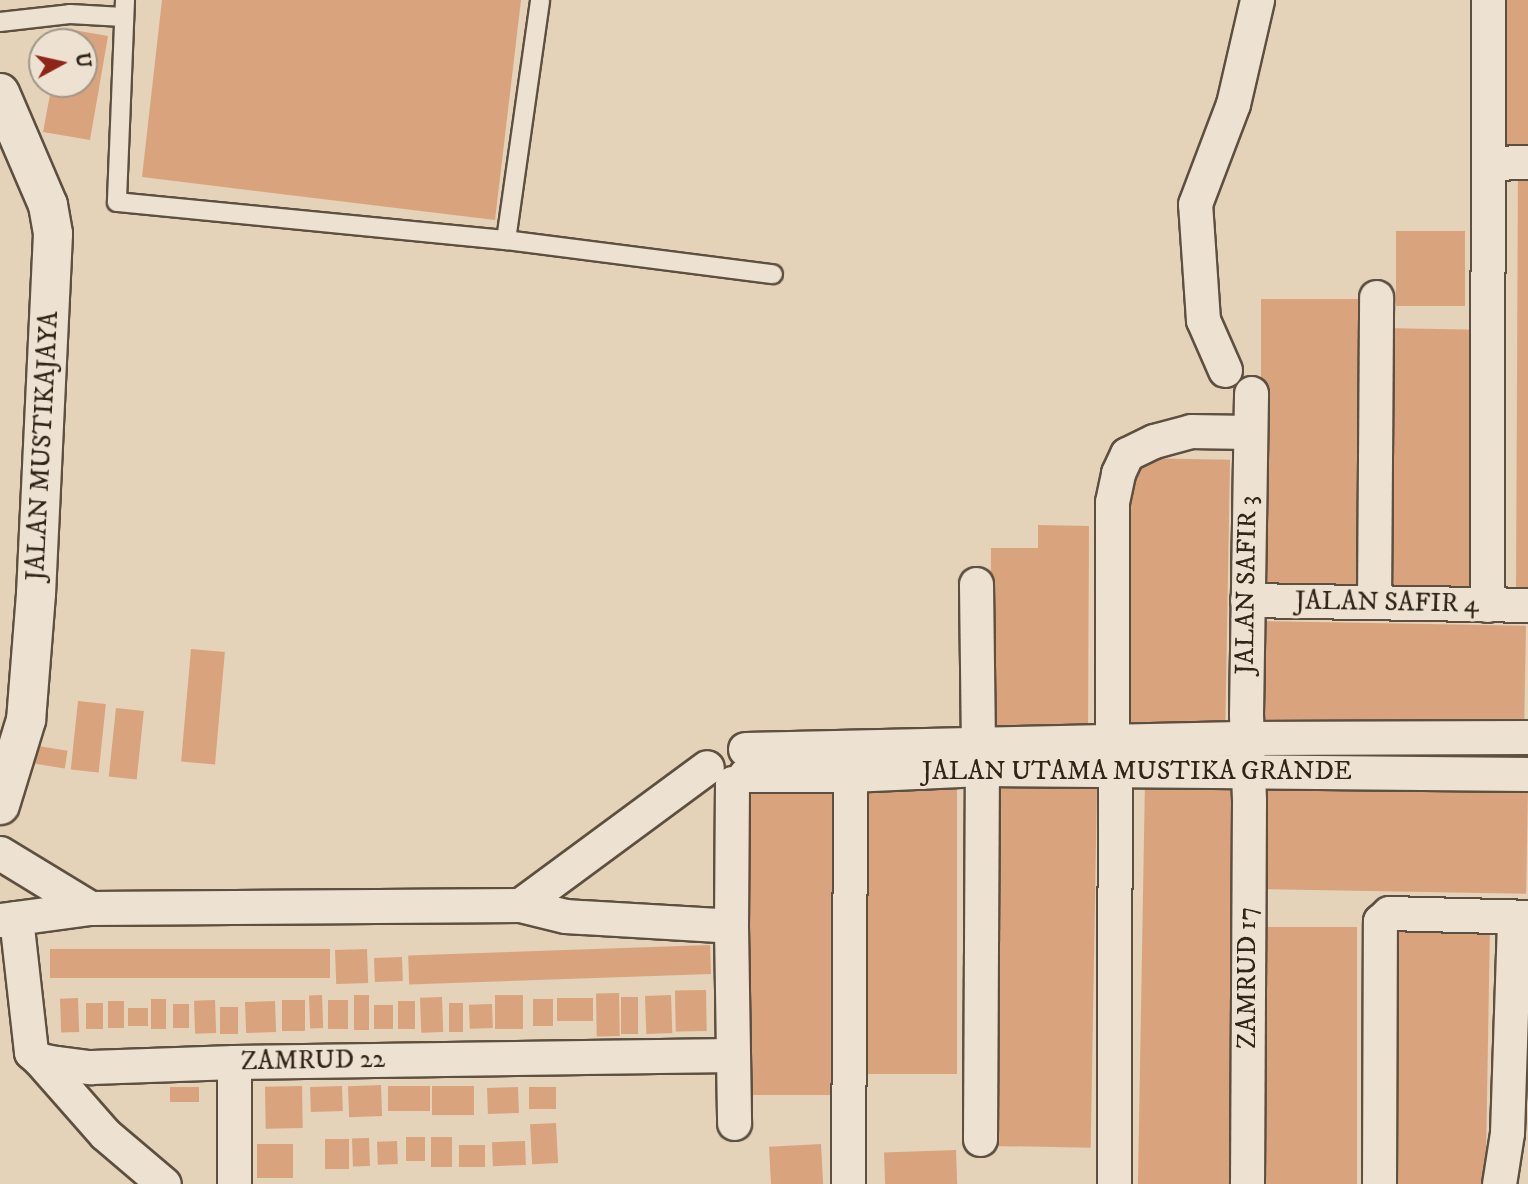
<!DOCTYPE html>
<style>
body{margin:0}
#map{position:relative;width:1528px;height:1184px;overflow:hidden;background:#e4d2b9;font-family:"IM FELL DW Pica",serif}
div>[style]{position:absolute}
.building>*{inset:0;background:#d9a37e;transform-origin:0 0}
.roads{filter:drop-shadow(2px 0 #5e5040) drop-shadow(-2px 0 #5e5040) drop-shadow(0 2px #5e5040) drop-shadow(0 -2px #5e5040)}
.service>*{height:18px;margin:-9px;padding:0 9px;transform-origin:9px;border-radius:9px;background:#ede2d2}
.minor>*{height:33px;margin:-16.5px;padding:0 16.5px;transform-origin:16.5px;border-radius:16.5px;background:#ede2d2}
.tertiary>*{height:38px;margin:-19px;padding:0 19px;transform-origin:19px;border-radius:19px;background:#ede2d2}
span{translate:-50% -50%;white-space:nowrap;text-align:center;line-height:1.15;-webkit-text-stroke:6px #ede2d2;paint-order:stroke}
.street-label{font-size:26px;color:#312418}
.north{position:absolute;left:28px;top:28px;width:70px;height:70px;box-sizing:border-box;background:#ede2d2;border:2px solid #a29688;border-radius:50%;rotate:82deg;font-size:19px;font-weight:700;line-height:28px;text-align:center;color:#312418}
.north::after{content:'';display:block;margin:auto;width:24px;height:32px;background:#8f2418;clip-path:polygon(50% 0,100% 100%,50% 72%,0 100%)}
</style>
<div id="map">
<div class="building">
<i style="clip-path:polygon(162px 0,521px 0,495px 220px,142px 177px)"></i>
<i style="left:1502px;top:0;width:26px;height:156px"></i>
<i style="clip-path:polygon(62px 28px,108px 36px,90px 140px,43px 132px,52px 84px,84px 84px,84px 42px,59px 42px)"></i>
<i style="clip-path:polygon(1518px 165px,1528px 165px,1528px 595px,1516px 595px)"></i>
<i style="left:1396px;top:231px;width:69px;height:75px"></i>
<i style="left:1261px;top:299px;width:98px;height:290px"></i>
<i style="left:1381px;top:328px;width:99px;height:267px;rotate:1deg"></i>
<i style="left:1132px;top:458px;width:98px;height:267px;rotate:1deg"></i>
<i style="clip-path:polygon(1038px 525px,1089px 526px,1088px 728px,990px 727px,991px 548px,1038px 548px)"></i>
<i style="left:1252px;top:621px;width:274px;height:104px;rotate:1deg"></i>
<i style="left:191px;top:649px;width:34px;height:113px;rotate:5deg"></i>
<i style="left:78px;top:701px;width:28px;height:69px;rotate:6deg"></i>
<i style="left:116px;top:708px;width:28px;height:69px;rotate:6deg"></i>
<i style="left:32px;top:745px;width:36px;height:18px;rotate:9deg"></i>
<i style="left:746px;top:779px;width:98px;height:316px"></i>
<i style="left:1145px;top:780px;width:97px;height:404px;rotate:1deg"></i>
<i style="left:859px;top:782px;width:98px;height:292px"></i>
<i style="left:999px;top:784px;width:98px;height:362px;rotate:1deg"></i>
<i style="left:1253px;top:785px;width:275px;height:104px;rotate:1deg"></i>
<i style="left:1392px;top:925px;width:98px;height:259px;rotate:1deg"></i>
<i style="left:1258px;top:927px;width:99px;height:257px"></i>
<i style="left:710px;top:945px;width:29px;height:302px;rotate:88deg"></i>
<i style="left:330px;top:949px;width:29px;height:280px;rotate:90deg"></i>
<i style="left:367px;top:949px;width:34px;height:32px;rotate:88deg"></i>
<i style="left:402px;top:957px;width:24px;height:28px;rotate:88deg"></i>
<i style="left:706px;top:990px;width:41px;height:31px;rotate:89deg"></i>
<i style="left:619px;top:993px;width:43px;height:23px;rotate:89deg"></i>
<i style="left:322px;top:995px;width:33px;height:13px;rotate:88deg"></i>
<i style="left:354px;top:995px;width:15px;height:35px"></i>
<i style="left:495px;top:995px;width:28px;height:34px"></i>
<i style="left:671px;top:995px;width:38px;height:26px;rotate:88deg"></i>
<i style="left:442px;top:997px;width:35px;height:22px;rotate:88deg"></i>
<i style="left:621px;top:997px;width:17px;height:37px"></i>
<i style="left:78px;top:998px;width:34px;height:18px;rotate:88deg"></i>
<i style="left:593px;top:998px;width:23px;height:36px;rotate:90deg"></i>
<i style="left:151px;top:999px;width:15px;height:30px"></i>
<i style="left:533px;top:999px;width:20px;height:27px"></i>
<i style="left:215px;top:1000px;width:33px;height:21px;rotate:88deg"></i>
<i style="left:282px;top:1000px;width:23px;height:31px"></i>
<i style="left:328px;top:1000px;width:20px;height:29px"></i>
<i style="left:108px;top:1001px;width:16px;height:27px"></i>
<i style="left:275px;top:1001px;width:31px;height:30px;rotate:88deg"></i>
<i style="left:415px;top:1001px;width:28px;height:17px;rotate:90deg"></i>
<i style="left:86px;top:1003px;width:17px;height:26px"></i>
<i style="left:449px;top:1003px;width:14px;height:29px"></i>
<i style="left:173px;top:1004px;width:16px;height:24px"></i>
<i style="left:492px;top:1004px;width:24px;height:23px;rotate:88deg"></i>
<i style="left:374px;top:1005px;width:19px;height:24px"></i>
<i style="left:220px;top:1007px;width:18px;height:27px"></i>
<i style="left:128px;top:1008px;width:20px;height:18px"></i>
<i style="left:381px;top:1085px;width:31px;height:33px;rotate:88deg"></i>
<i style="left:302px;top:1086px;width:42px;height:37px;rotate:89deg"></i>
<i style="left:342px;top:1086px;width:25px;height:32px;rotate:88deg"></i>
<i style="left:430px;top:1086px;width:25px;height:42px;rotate:90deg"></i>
<i style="left:474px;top:1086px;width:29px;height:42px;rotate:90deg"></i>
<i style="left:199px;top:1087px;width:15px;height:29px;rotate:90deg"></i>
<i style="left:518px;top:1087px;width:26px;height:31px;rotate:88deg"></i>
<i style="left:556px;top:1087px;width:22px;height:27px;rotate:90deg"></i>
<i style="left:556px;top:1123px;width:40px;height:26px;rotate:87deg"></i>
<i style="left:406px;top:1137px;width:19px;height:24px"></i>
<i style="left:431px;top:1137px;width:21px;height:30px"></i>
<i style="left:369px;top:1138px;width:28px;height:17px;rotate:88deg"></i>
<i style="left:325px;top:1139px;width:24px;height:30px"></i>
<i style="left:397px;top:1141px;width:23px;height:20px;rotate:88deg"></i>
<i style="left:525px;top:1141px;width:24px;height:33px;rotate:88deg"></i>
<i style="left:293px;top:1144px;width:34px;height:36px;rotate:90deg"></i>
<i style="left:821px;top:1144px;width:40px;height:52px;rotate:87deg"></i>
<i style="left:459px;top:1145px;width:26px;height:22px"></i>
<i style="left:956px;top:1150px;width:34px;height:72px;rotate:88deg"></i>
</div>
<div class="roads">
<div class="service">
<i style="left:125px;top:0;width:202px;rotate:92.3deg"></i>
<i style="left:117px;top:202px;width:391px;rotate:5.6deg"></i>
<i style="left:506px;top:240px;width:269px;rotate:7.3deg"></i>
<i style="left:0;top:22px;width:70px;rotate:-6.5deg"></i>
<i style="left:70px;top:14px;width:53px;rotate:3.2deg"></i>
<i style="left:506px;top:240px;width:242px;rotate:-81.9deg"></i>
</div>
<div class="minor">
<i style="left:1488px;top:163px;width:40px;rotate:-1.4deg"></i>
<i style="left:1225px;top:370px;width:55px;rotate:-113.7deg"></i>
<i style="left:1203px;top:320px;width:116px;rotate:-93.9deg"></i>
<i style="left:1195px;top:204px;width:107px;rotate:-69.2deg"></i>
<i style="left:1233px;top:104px;width:107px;rotate:-77deg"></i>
<i style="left:976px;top:584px;width:159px;rotate:89.3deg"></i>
<i style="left:1247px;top:600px;width:281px;rotate:1deg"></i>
<i style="left:1374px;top:602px;width:305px;rotate:-89.6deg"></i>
<i style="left:1487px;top:605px;width:605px;rotate:-89.91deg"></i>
<i style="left:1112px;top:741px;width:239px;rotate:-90deg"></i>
<i style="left:1112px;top:502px;width:30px;rotate:-78deg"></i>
<i style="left:1118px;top:473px;width:21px;rotate:-65deg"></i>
<i style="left:1127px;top:454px;width:30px;rotate:-26deg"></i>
<i style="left:1154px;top:441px;width:38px;rotate:-15deg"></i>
<i style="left:1191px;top:431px;width:57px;rotate:1deg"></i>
<i style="left:745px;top:749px;width:501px;rotate:-1.26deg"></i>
<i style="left:1246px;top:738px;width:282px;rotate:-0.2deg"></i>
<i style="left:745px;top:775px;width:105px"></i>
<i style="left:850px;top:775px;width:132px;rotate:-2.6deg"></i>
<i style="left:982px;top:769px;width:546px;rotate:0.52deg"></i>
<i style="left:0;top:853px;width:105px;rotate:31.4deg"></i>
<i style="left:90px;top:908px;width:91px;rotate:172.4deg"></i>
<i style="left:520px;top:905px;width:46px;rotate:13.7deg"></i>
<i style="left:565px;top:916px;width:166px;rotate:3.4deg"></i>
<i style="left:731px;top:926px;width:143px;rotate:-89.6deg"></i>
<i style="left:90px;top:908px;width:430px;rotate:-0.4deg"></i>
<i style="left:520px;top:905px;width:232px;rotate:-36.4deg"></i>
<i style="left:16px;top:918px;width:135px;rotate:83.6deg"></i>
<i style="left:31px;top:1052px;width:12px;rotate:42deg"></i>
<i style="left:40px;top:1060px;width:16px;rotate:11deg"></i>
<i style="left:56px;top:1063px;width:35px;rotate:7deg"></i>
<i style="left:91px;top:1067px;width:143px;rotate:-2deg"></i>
<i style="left:234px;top:1062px;width:499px;rotate:-0.8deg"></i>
<i style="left:731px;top:926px;width:197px;rotate:89.1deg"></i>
<i style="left:40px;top:1060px;width:98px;rotate:48.7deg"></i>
<i style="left:105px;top:1134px;width:77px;rotate:40.3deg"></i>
<i style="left:234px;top:1062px;width:122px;rotate:90deg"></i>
<i style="left:980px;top:1139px;width:370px;rotate:-89.7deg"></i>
<i style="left:848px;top:1184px;width:409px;rotate:-89.7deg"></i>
<i style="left:1114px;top:1184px;width:414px;rotate:-89.9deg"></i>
<i style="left:1247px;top:1184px;width:384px;rotate:-89.7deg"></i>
<i style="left:1249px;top:800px;width:86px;rotate:-92deg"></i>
<i style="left:1246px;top:714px;width:321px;rotate:-89.1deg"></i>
<i style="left:1379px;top:1184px;width:263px;rotate:-89.8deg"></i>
<i style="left:1380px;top:921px;width:12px;rotate:-42deg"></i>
<i style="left:1389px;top:913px;width:139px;rotate:1.6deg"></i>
<i style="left:1499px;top:1184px;width:52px;rotate:-81.1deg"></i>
<i style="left:1507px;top:1133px;width:216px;rotate:-88.1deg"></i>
</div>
<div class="tertiary">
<i style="left:0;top:93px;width:122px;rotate:66.8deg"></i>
<i style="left:48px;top:205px;width:29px;rotate:80deg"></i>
<i style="left:53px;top:234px;width:360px;rotate:92.7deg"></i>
<i style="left:36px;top:594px;width:126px;rotate:94.5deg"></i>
<i style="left:26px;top:720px;width:89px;rotate:107deg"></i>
</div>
</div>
<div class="street-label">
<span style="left:43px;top:446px;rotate:-87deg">JALAN MUSTIKAJAYA</span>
<span style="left:1247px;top:585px;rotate:-89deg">JALAN SAFIR 3</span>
<span style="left:1387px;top:603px;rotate:1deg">JALAN SAFIR 4</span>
<span style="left:1137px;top:772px">JALAN UTAMA MUSTIKA GRANDE</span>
<span style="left:1248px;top:978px;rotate:-90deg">ZAMRUD 17</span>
<span style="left:313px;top:1061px;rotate:-1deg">ZAMRUD 22</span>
</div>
<div class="north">U</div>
</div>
